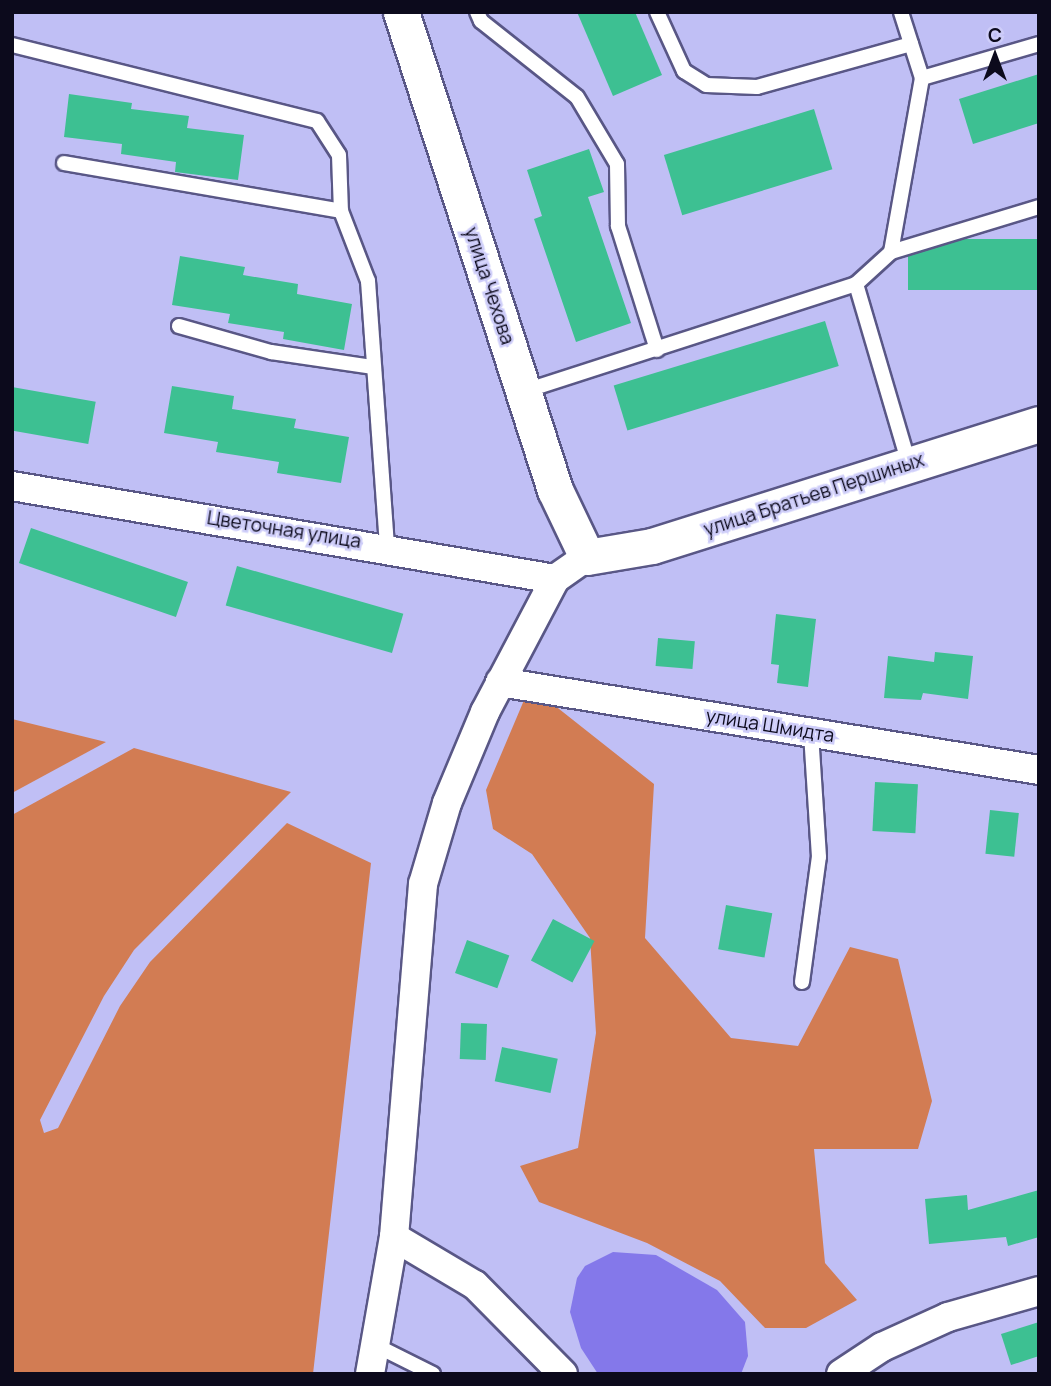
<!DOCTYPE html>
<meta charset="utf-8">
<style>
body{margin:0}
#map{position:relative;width:1051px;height:1386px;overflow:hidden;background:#c0bff5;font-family:Manrope,sans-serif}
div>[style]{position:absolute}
.green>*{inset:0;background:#d27c53}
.water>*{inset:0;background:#8478ea}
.building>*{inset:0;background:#3dc092;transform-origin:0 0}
.roads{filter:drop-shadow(2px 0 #595786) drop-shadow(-2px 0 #595786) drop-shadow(0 2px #595786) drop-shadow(0 -2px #595786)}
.service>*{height:14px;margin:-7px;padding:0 7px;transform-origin:7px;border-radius:7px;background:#fff}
.minor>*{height:28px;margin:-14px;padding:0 14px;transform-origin:14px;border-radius:14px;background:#fff}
.tertiary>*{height:35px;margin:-17.5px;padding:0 17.5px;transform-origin:17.5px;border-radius:17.5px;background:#fff}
span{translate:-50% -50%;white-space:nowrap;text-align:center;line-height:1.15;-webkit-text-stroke:5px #cecdf9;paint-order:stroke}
.street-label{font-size:19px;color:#0c0a1c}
.frame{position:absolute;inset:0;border:14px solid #0c0a1c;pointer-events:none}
.north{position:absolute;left:960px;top:21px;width:70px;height:70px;-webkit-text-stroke:5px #cecdf9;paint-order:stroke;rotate:0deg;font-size:19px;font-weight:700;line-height:28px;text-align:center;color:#0c0a1c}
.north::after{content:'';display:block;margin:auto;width:24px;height:32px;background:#0c0a1c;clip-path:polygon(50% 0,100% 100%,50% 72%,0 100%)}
</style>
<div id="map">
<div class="green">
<i style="clip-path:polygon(530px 686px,654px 784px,645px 938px,731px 1038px,798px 1046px,850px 947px,898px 959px,932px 1101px,918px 1149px,814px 1149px,825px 1263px,857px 1300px,806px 1328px,765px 1328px,720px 1281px,647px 1243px,539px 1202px,520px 1166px,578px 1148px,596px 1033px,590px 938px,532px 854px,493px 829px,486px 790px)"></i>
<i style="clip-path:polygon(12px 719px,106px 742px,12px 793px)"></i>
<i style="clip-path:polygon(134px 748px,291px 792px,134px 950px,104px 996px,40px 1120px,44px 1133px,58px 1128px,120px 1006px,150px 962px,287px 823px,371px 863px,313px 1374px,12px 1374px,12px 815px)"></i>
</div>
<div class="water">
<i style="clip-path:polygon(613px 1252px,656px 1255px,717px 1290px,745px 1322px,748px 1356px,741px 1374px,598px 1374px,581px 1348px,570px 1312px,577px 1278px,585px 1266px)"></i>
</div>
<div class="building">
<i style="clip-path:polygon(577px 12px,635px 12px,662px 75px,613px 96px)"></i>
<i style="clip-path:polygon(1039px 74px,1039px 123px,973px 144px,959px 99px)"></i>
<i style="clip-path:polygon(69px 94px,132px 103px,131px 109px,189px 116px,187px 128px,244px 135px,238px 180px,175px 172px,176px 162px,121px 154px,122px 144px,64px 137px)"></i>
<i style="left:814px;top:109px;width:63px;height:157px;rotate:73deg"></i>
<i style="clip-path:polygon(589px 149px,604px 192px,588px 197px,631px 323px,576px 342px,534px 219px,542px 216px,527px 170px)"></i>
<i style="left:1039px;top:239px;width:51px;height:131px;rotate:90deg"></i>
<i style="clip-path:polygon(180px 256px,245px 267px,243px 275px,298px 284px,297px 294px,352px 304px,344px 350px,283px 339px,284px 332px,228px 323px,230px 314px,172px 305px)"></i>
<i style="left:825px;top:321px;width:47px;height:221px;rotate:73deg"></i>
<i style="clip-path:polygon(172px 386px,234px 396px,232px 409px,296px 419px,294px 428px,349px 437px,341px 483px,277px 473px,279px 462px,216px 452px,218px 442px,164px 433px)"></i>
<i style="left:12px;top:387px;width:85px;height:43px;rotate:10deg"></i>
<i style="left:31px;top:528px;width:166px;height:37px;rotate:19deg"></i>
<i style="left:237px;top:566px;width:173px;height:41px;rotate:16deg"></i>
<i style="clip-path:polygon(776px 614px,816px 619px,808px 687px,777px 683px,779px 665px,771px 664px)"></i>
<i style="left:658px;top:638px;width:37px;height:28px;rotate:5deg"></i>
<i style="clip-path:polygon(935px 652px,973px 656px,968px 699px,923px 693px,921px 700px,884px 698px,888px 656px,934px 662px)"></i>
<i style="left:875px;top:782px;width:43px;height:49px;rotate:3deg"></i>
<i style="left:990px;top:810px;width:29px;height:44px;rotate:6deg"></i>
<i style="left:726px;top:905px;width:47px;height:45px;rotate:10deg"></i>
<i style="left:553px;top:919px;width:47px;height:47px;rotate:28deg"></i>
<i style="left:467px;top:940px;width:45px;height:35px;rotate:20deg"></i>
<i style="left:461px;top:1023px;width:26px;height:36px;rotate:2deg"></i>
<i style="left:502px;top:1047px;width:57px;height:35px;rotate:12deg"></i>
<i style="clip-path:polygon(1039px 1190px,1039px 1237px,1008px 1246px,1006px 1237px,929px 1244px,925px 1199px,967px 1195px,968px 1210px)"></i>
<i style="clip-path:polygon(1039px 1322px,1039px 1356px,1011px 1365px,1001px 1334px)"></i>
</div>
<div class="roads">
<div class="service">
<i style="left:477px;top:12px;width:10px;rotate:66deg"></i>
<i style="left:481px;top:21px;width:122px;rotate:38.4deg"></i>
<i style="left:577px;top:97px;width:78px;rotate:59.2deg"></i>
<i style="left:617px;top:164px;width:62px;rotate:89.1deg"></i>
<i style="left:618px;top:226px;width:130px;rotate:72.5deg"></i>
<i style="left:657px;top:12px;width:65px;rotate:65.4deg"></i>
<i style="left:684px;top:71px;width:26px;rotate:32deg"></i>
<i style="left:706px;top:85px;width:51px;rotate:2.2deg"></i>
<i style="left:757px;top:87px;width:160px;rotate:-15.6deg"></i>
<i style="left:12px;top:45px;width:314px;rotate:14deg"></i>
<i style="left:317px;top:121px;width:40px;rotate:57.1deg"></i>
<i style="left:339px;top:155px;width:56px;rotate:88deg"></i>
<i style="left:341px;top:211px;width:75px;rotate:68.9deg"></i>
<i style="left:368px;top:281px;width:267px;rotate:85.9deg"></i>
<i style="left:922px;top:78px;width:122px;rotate:-16.2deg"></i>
<i style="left:64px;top:163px;width:281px;rotate:9.8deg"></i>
<i style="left:891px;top:252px;width:155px;rotate:-16.9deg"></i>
<i style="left:856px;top:284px;width:188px;rotate:73.6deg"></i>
<i style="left:179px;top:326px;width:96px;rotate:15.8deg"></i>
<i style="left:271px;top:352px;width:102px;rotate:8.4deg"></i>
<i style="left:525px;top:391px;width:348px;rotate:-17.9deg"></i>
<i style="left:856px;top:284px;width:47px;rotate:-42.4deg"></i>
<i style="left:891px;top:252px;width:177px;rotate:-79.9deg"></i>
<i style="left:922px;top:78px;width:69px;rotate:-107.7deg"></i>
<i style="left:802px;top:982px;width:126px;rotate:-82.3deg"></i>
<i style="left:819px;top:857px;width:124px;rotate:-93.7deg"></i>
<i style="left:375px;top:1345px;width:65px;rotate:26.6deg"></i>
</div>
<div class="minor">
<i style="left:12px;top:486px;width:551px;rotate:9.72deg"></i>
<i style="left:500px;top:682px;width:546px;rotate:9.27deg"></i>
<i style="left:394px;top:1237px;width:94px;rotate:30.7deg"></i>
<i style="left:475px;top:1285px;width:125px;rotate:45.3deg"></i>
<i style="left:370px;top:1374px;width:139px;rotate:-80.1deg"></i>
<i style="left:394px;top:1237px;width:354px;rotate:-85.3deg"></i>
<i style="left:423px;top:884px;width:84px;rotate:-73.5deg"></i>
<i style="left:447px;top:803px;width:99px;rotate:-67.3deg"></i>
<i style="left:485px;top:712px;width:150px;rotate:-62.2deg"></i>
<i style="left:555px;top:579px;width:39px;rotate:-35deg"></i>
<i style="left:841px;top:1374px;width:49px;rotate:-33.4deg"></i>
<i style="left:882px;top:1347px;width:72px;rotate:-24.4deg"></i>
<i style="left:948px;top:1317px;width:95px;rotate:-15.9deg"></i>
</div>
<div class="tertiary">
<i style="left:401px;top:12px;width:502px;rotate:72.14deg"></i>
<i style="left:555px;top:490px;width:74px;rotate:64.5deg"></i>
<i style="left:587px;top:557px;width:66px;rotate:-9.6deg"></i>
<i style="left:652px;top:546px;width:406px;rotate:-17.5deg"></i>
</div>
</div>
<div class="street-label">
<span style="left:489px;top:286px;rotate:72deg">улица Чехова</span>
<span style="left:814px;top:495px;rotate:-18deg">улица Братьев Першиных</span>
<span style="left:284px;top:530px;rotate:9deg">Цветочная улица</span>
<span style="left:770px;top:726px;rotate:9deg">улица Шмидта</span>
</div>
<div class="frame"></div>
<div class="north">С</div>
</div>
